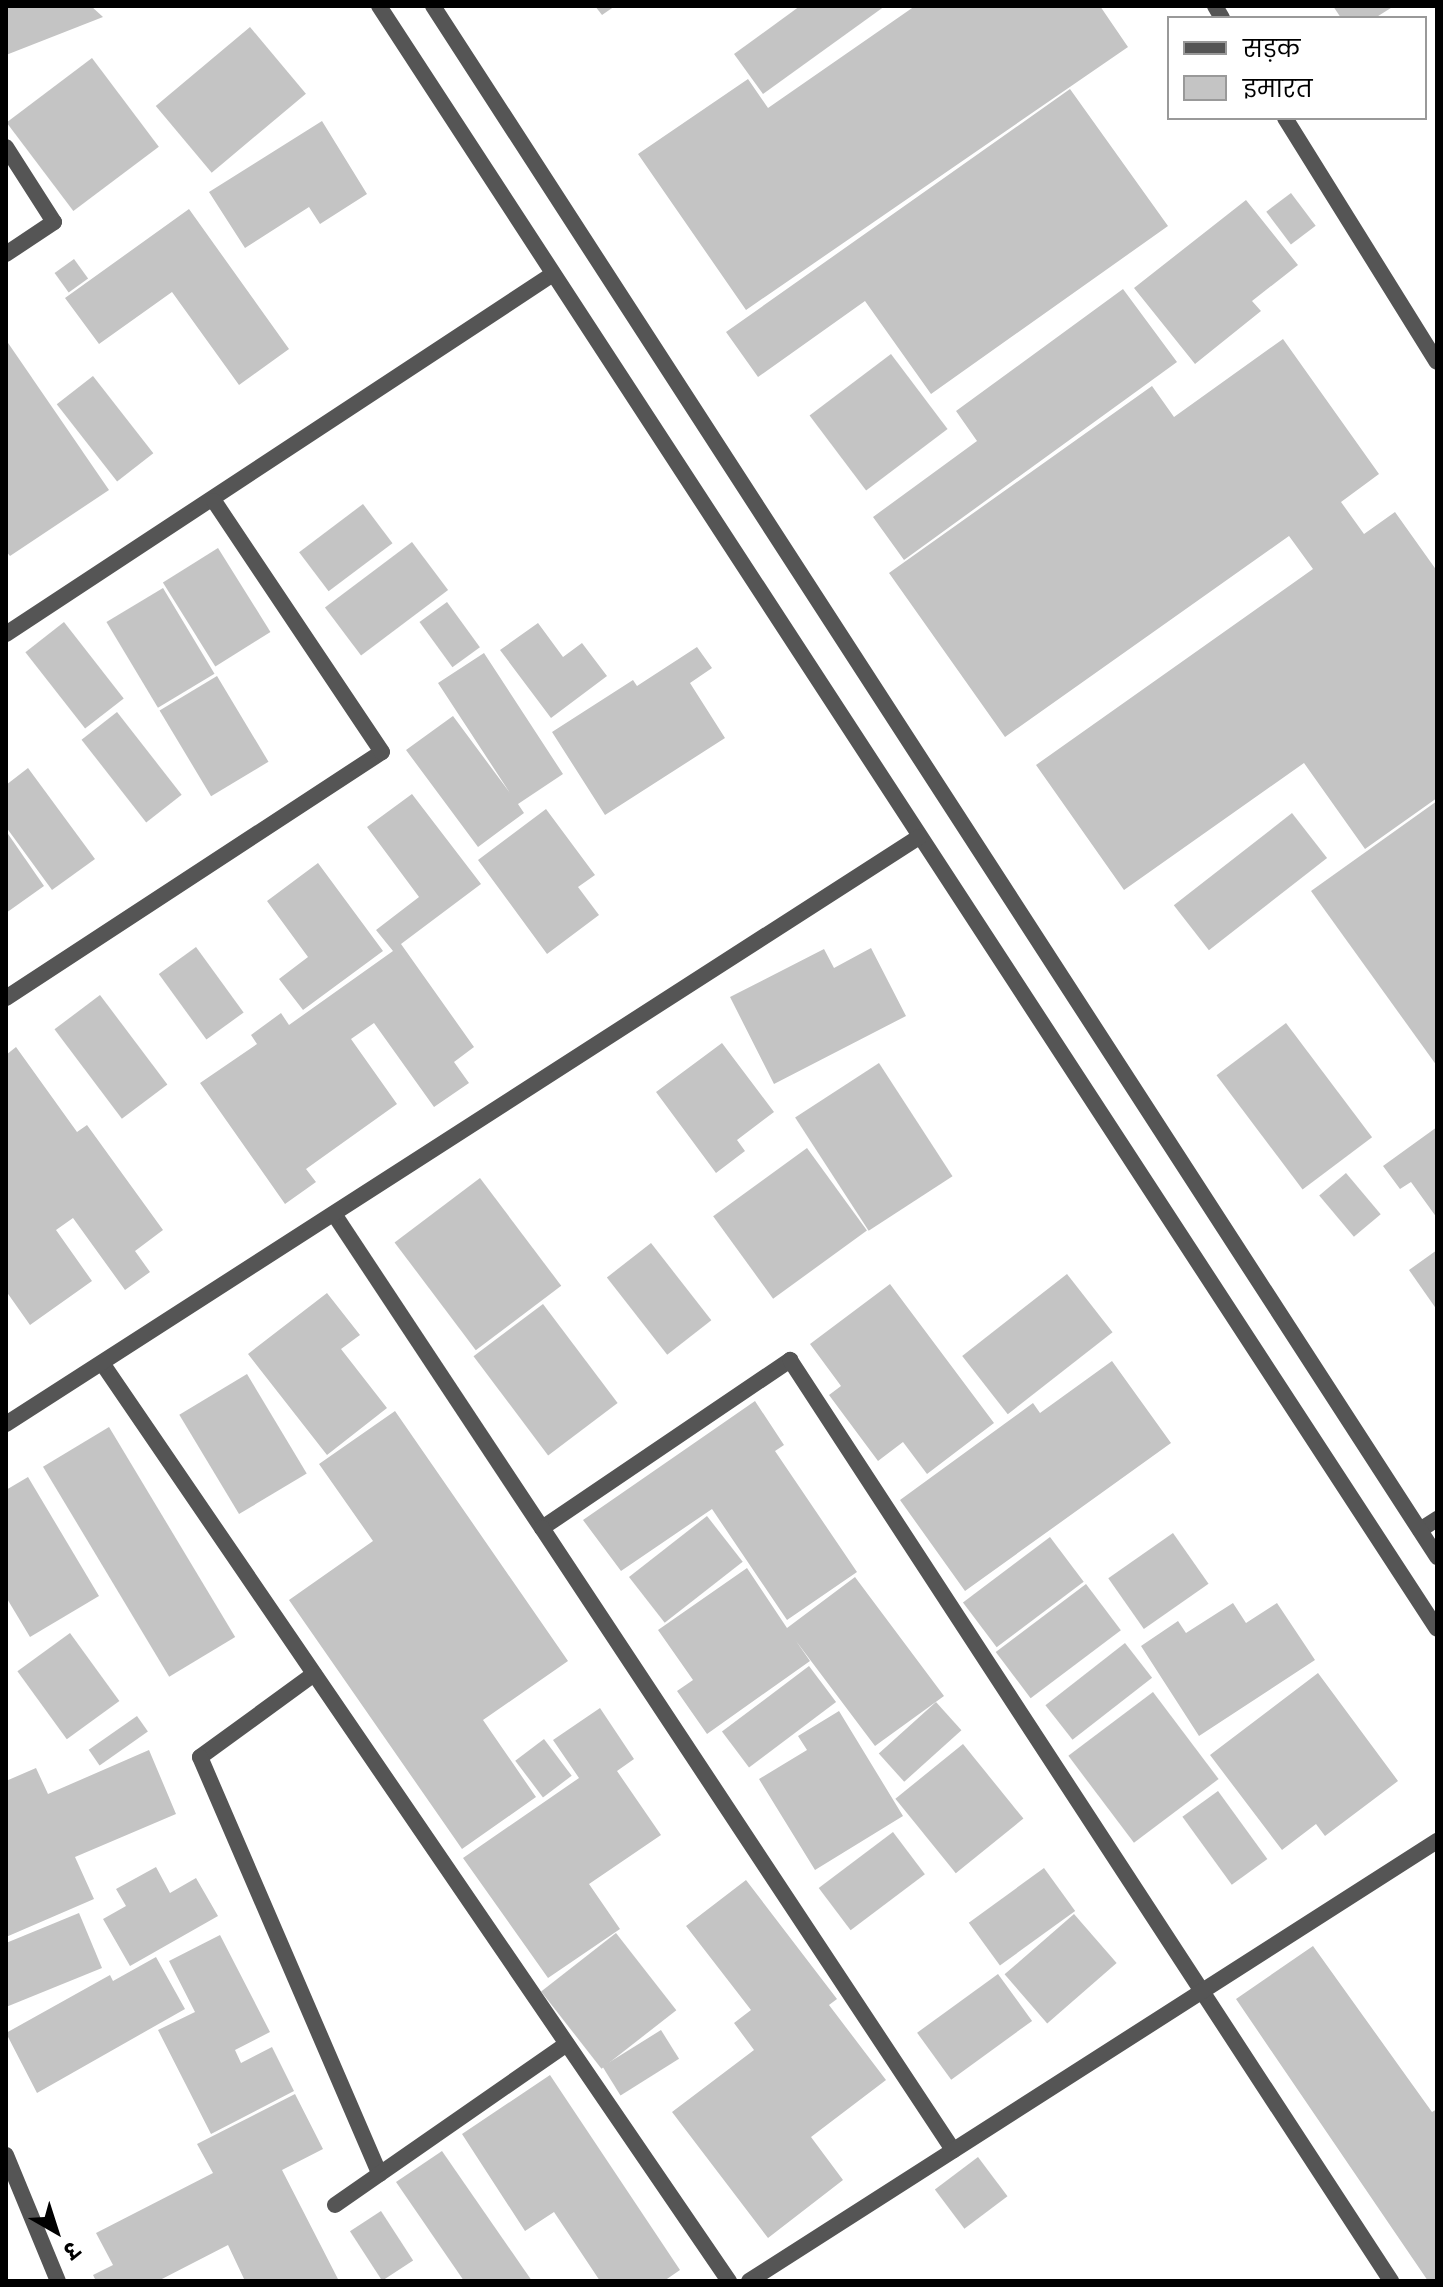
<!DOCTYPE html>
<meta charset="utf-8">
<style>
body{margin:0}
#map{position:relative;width:1443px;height:2287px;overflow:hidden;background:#fff;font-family:Poppins,"Noto Sans Devanagari",sans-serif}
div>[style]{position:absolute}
.building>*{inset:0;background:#c4c4c4;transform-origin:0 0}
.service>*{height:16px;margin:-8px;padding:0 8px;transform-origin:8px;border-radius:8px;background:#555}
.minor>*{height:16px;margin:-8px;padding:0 8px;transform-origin:8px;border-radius:8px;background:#555}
.tertiary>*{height:16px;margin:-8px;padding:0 8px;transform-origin:8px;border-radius:8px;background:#555}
span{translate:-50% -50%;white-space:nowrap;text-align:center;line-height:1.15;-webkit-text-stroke:7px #fff;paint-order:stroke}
.frame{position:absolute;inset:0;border:8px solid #000;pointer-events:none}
.legend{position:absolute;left:1167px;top:16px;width:260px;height:104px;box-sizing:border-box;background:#fff;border:2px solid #999;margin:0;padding:10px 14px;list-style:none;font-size:24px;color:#000}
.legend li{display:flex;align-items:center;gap:16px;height:40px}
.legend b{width:40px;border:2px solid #999}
.north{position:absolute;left:16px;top:2191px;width:80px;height:80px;-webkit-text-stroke:6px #fff;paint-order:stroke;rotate:141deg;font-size:22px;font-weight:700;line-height:32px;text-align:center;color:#000}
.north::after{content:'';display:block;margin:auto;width:28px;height:36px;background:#000;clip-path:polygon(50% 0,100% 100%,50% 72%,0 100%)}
</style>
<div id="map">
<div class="building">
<i style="clip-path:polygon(6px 6px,91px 6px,103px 17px,6px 55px)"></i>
<i style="clip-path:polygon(595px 6px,615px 6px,602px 15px)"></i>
<i style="clip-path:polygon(800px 6px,885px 6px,763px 94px,734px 54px)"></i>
<i style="clip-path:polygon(915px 6px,1100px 6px,1128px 47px,746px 310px,638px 154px,748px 79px,768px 108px)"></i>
<i style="clip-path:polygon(1333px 6px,1394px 6px,1375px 18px,1341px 18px)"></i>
<i style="left:250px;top:27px;width:87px;height:123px;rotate:50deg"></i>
<i style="left:92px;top:58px;width:111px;height:107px;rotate:53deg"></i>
<i style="clip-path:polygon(1070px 89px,1168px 226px,931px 394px,865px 301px,758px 377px,726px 332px)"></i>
<i style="clip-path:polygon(322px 121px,367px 194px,320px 224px,309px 207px,245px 248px,209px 192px)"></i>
<i style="left:1291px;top:193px;width:41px;height:31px;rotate:53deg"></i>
<i style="clip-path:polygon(1246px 200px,1298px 265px,1252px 301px,1261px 311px,1195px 364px,1134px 288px)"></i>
<i style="clip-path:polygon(189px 209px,289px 349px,239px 385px,172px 292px,99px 344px,65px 298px)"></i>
<i style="left:74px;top:259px;width:24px;height:24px;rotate:54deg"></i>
<i style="clip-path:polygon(1123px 289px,1177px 362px,904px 560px,873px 517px,977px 441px,956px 411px)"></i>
<i style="clip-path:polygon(1283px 339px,1379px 474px,1341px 502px,1364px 534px,1395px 512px,1437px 571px,1437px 798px,1365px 849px,1304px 763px,1124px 890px,1036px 765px,1313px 569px,1289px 536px,1005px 737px,889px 573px,1152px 386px,1174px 417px)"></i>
<i style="clip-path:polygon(6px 340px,109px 490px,10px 556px,6px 551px)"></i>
<i style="left:891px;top:354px;width:94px;height:102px;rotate:53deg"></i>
<i style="left:93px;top:376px;width:98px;height:46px;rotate:52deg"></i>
<i style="left:363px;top:504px;width:49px;height:80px;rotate:53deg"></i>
<i style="left:412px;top:542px;width:60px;height:109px;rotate:53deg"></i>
<i style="left:218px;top:548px;width:99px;height:65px;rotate:58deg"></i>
<i style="left:163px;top:588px;width:100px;height:66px;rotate:59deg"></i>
<i style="left:447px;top:602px;width:56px;height:34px;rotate:54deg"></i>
<i style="left:64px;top:622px;width:97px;height:49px;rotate:52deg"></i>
<i style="clip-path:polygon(538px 623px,563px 657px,582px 643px,607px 676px,551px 718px,500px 650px)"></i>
<i style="clip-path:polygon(697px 647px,712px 668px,690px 683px,725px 738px,605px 815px,552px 732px,633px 680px,637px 686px)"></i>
<i style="clip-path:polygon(484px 653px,563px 774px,518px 804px,524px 813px,478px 847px,406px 750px,453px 716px,510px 793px,438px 683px)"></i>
<i style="left:217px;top:676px;width:100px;height:67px;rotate:59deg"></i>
<i style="left:117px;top:712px;width:105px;height:45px;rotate:52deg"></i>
<i style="clip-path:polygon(28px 768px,95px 859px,52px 890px,6px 827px,6px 785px)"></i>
<i style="clip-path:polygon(412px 794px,481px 884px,401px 944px,474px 1047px,454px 1062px,469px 1083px,434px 1107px,374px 1023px,351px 1039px,397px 1104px,306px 1169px,316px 1182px,285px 1204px,200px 1083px,257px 1044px,251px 1035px,281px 1013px,289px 1025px,393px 951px,376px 930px,419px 897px,367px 827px)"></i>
<i style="clip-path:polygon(1437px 801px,1437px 1066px,1311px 891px)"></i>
<i style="clip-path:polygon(546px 809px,595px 875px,578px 887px,599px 915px,547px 954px,478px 860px)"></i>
<i style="left:1292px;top:813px;width:57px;height:150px;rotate:52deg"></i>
<i style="clip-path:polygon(6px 831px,44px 886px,6px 913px)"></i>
<i style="clip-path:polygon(318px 863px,383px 951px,303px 1010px,279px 979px,308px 957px,267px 901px)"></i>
<i style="left:196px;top:947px;width:81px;height:46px;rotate:54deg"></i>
<i style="clip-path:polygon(871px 948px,906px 1016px,774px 1084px,730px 997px,824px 949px,834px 968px)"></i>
<i style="left:100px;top:995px;width:112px;height:57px;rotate:53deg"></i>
<i style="left:1286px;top:1023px;width:143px;height:87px;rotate:53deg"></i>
<i style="clip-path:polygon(722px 1043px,774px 1112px,737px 1140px,745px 1151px,716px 1173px,656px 1092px)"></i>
<i style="clip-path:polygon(16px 1047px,77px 1132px,87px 1125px,163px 1230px,135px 1251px,150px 1272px,125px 1290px,73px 1218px,56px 1230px,92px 1281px,30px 1325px,6px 1291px,6px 1055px)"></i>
<i style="left:879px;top:1063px;width:135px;height:100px;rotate:57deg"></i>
<i style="clip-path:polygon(1437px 1127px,1437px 1218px,1411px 1182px,1400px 1189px,1383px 1166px)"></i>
<i style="left:807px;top:1148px;width:102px;height:116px;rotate:54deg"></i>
<i style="left:1346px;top:1173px;width:54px;height:35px;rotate:50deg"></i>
<i style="left:480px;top:1178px;width:135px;height:107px;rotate:53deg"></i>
<i style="left:651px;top:1243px;width:98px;height:56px;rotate:52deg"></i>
<i style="clip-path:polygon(1437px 1250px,1437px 1310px,1409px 1270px)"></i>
<i style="left:1067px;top:1274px;width:74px;height:133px;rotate:52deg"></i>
<i style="clip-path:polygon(890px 1284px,994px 1423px,927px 1474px,903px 1442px,878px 1461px,829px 1395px,841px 1386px,810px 1344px)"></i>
<i style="clip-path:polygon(327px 1293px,360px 1335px,341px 1349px,387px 1408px,327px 1455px,248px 1354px)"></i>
<i style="left:543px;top:1304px;width:124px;height:87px;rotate:53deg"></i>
<i style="clip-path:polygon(1112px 1361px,1171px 1443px,965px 1591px,900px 1500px,1033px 1403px,1040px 1413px)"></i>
<i style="left:247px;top:1374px;width:116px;height:79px;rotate:59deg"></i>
<i style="clip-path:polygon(755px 1401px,784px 1445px,775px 1451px,857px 1572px,787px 1620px,712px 1509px,621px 1571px,583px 1520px)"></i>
<i style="clip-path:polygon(395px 1411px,568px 1661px,483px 1720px,536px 1797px,462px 1849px,289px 1600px,373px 1541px,319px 1464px)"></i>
<i style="left:109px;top:1427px;width:245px;height:77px;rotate:59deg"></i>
<i style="clip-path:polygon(28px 1477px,99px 1596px,30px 1637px,6px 1597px,6px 1490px)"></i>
<i style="left:707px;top:1516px;width:58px;height:99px;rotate:52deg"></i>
<i style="left:1173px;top:1533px;width:62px;height:79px;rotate:55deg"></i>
<i style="left:1050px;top:1537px;width:56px;height:109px;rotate:53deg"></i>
<i style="clip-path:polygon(747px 1568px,787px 1628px,855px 1577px,944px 1696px,875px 1746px,796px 1641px,810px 1661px,707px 1734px,677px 1691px,693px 1680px,658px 1630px)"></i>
<i style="left:1086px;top:1584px;width:58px;height:113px;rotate:53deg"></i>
<i style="clip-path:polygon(1233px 1603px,1246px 1623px,1277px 1603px,1315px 1660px,1199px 1736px,1141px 1646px,1178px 1621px,1186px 1633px)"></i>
<i style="left:70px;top:1633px;width:84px;height:65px;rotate:54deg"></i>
<i style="left:1125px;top:1643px;width:44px;height:101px;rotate:52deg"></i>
<i style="left:809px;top:1666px;width:45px;height:109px;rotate:53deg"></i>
<i style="clip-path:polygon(1318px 1673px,1398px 1781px,1325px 1836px,1316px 1824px,1282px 1850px,1210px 1755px)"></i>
<i style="left:1153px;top:1692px;width:109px;height:106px;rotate:53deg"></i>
<i style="left:936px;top:1702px;width:38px;height:77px;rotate:48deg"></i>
<i style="clip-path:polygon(600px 1708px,634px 1759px,617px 1771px,661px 1835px,589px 1884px,620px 1929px,548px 1978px,463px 1858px,579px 1778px,553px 1740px)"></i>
<i style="clip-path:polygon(839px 1711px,903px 1816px,815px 1870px,759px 1779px,807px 1750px,798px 1736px)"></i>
<i style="left:137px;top:1716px;width:19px;height:59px;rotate:55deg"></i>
<i style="left:544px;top:1739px;width:46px;height:36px;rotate:53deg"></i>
<i style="left:963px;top:1744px;width:96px;height:87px;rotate:51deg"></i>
<i style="clip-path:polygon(149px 1750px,176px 1814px,75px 1857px,94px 1899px,6px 1937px,6px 1781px,36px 1768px,48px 1794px)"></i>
<i style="left:1218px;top:1791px;width:84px;height:44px;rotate:54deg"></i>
<i style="left:893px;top:1832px;width:53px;height:93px;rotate:53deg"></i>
<i style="clip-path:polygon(156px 1867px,170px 1893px,196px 1878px,218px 1916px,130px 1966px,103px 1919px,126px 1906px,116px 1889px)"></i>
<i style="left:1044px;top:1868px;width:53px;height:93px;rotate:54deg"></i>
<i style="clip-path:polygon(746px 1880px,837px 1999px,829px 2005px,886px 2080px,811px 2137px,843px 2180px,768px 2238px,672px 2112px,754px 2050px,734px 2023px,751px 2010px,686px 1926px)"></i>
<i style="clip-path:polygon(79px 1913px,102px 1968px,6px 2007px,6px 1943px)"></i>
<i style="left:1074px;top:1914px;width:65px;height:92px;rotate:49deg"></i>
<i style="left:616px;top:1933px;width:98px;height:95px;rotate:52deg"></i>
<i style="clip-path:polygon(220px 1935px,270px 2032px,235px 2050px,241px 2063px,272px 2047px,294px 2091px,211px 2134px,158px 2030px,195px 2012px,169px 1961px)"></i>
<i style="clip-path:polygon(1313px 1946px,1432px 2112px,1437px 2109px,1437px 2281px,1428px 2281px,1236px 1999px)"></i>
<i style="clip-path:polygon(156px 1957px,185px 2009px,37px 2093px,6px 2033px,110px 1975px,113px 1981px)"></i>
<i style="left:998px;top:1974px;width:58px;height:100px;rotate:54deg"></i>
<i style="left:661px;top:2030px;width:34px;height:69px;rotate:58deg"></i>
<i style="clip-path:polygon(550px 2075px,680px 2270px,664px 2281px,600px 2281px,554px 2212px,525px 2231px,462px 2134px)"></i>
<i style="clip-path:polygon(295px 2094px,323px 2149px,282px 2170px,339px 2281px,245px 2281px,228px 2245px,158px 2281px,96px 2281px,93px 2275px,113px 2265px,96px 2233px,213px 2173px,197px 2144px)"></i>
<i style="clip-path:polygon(442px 2151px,532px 2281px,464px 2281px,396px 2182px)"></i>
<i style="left:978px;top:2157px;width:49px;height:54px;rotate:53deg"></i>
<i style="left:381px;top:2211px;width:59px;height:37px;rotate:57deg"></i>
</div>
<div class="service">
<i style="left:1215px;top:6px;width:14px;rotate:60deg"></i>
<i style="left:1285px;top:118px;width:287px;rotate:58.1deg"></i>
<i style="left:1420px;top:1530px;width:20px;rotate:-33deg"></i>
</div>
<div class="minor">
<i style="left:6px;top:147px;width:89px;rotate:57.4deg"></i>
<i style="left:54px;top:222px;width:58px;rotate:146.3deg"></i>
<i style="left:6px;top:634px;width:655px;rotate:-33.35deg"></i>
<i style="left:6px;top:998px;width:449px;rotate:-33.2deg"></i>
<i style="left:382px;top:752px;width:302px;rotate:-123.8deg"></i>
<i style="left:334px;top:1214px;width:377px;rotate:56.5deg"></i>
<i style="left:542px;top:1528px;width:300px;rotate:-34.1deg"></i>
<i style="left:790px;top:1360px;width:1100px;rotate:56.87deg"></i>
<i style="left:102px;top:1363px;width:1112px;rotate:55.67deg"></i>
<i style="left:542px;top:1528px;width:746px;rotate:56.54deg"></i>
<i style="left:314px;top:1674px;width:141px;rotate:143.9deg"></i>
<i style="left:200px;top:1757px;width:454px;rotate:66.7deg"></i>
<i style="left:335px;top:2205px;width:282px;rotate:-34.8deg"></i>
<i style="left:749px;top:2281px;width:817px;rotate:-32.6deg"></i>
</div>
<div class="tertiary">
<i style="left:379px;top:6px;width:1937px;rotate:56.9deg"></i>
<i style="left:433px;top:6px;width:1848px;rotate:57.08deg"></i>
<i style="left:6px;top:1424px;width:1085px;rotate:-32.74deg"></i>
<i style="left:6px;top:2155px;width:136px;rotate:67.6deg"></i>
</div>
<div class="frame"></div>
<ul class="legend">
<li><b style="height:10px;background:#555"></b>सड़क</li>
<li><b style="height:22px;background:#c4c4c4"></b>इमारत</li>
</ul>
<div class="north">उ</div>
</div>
